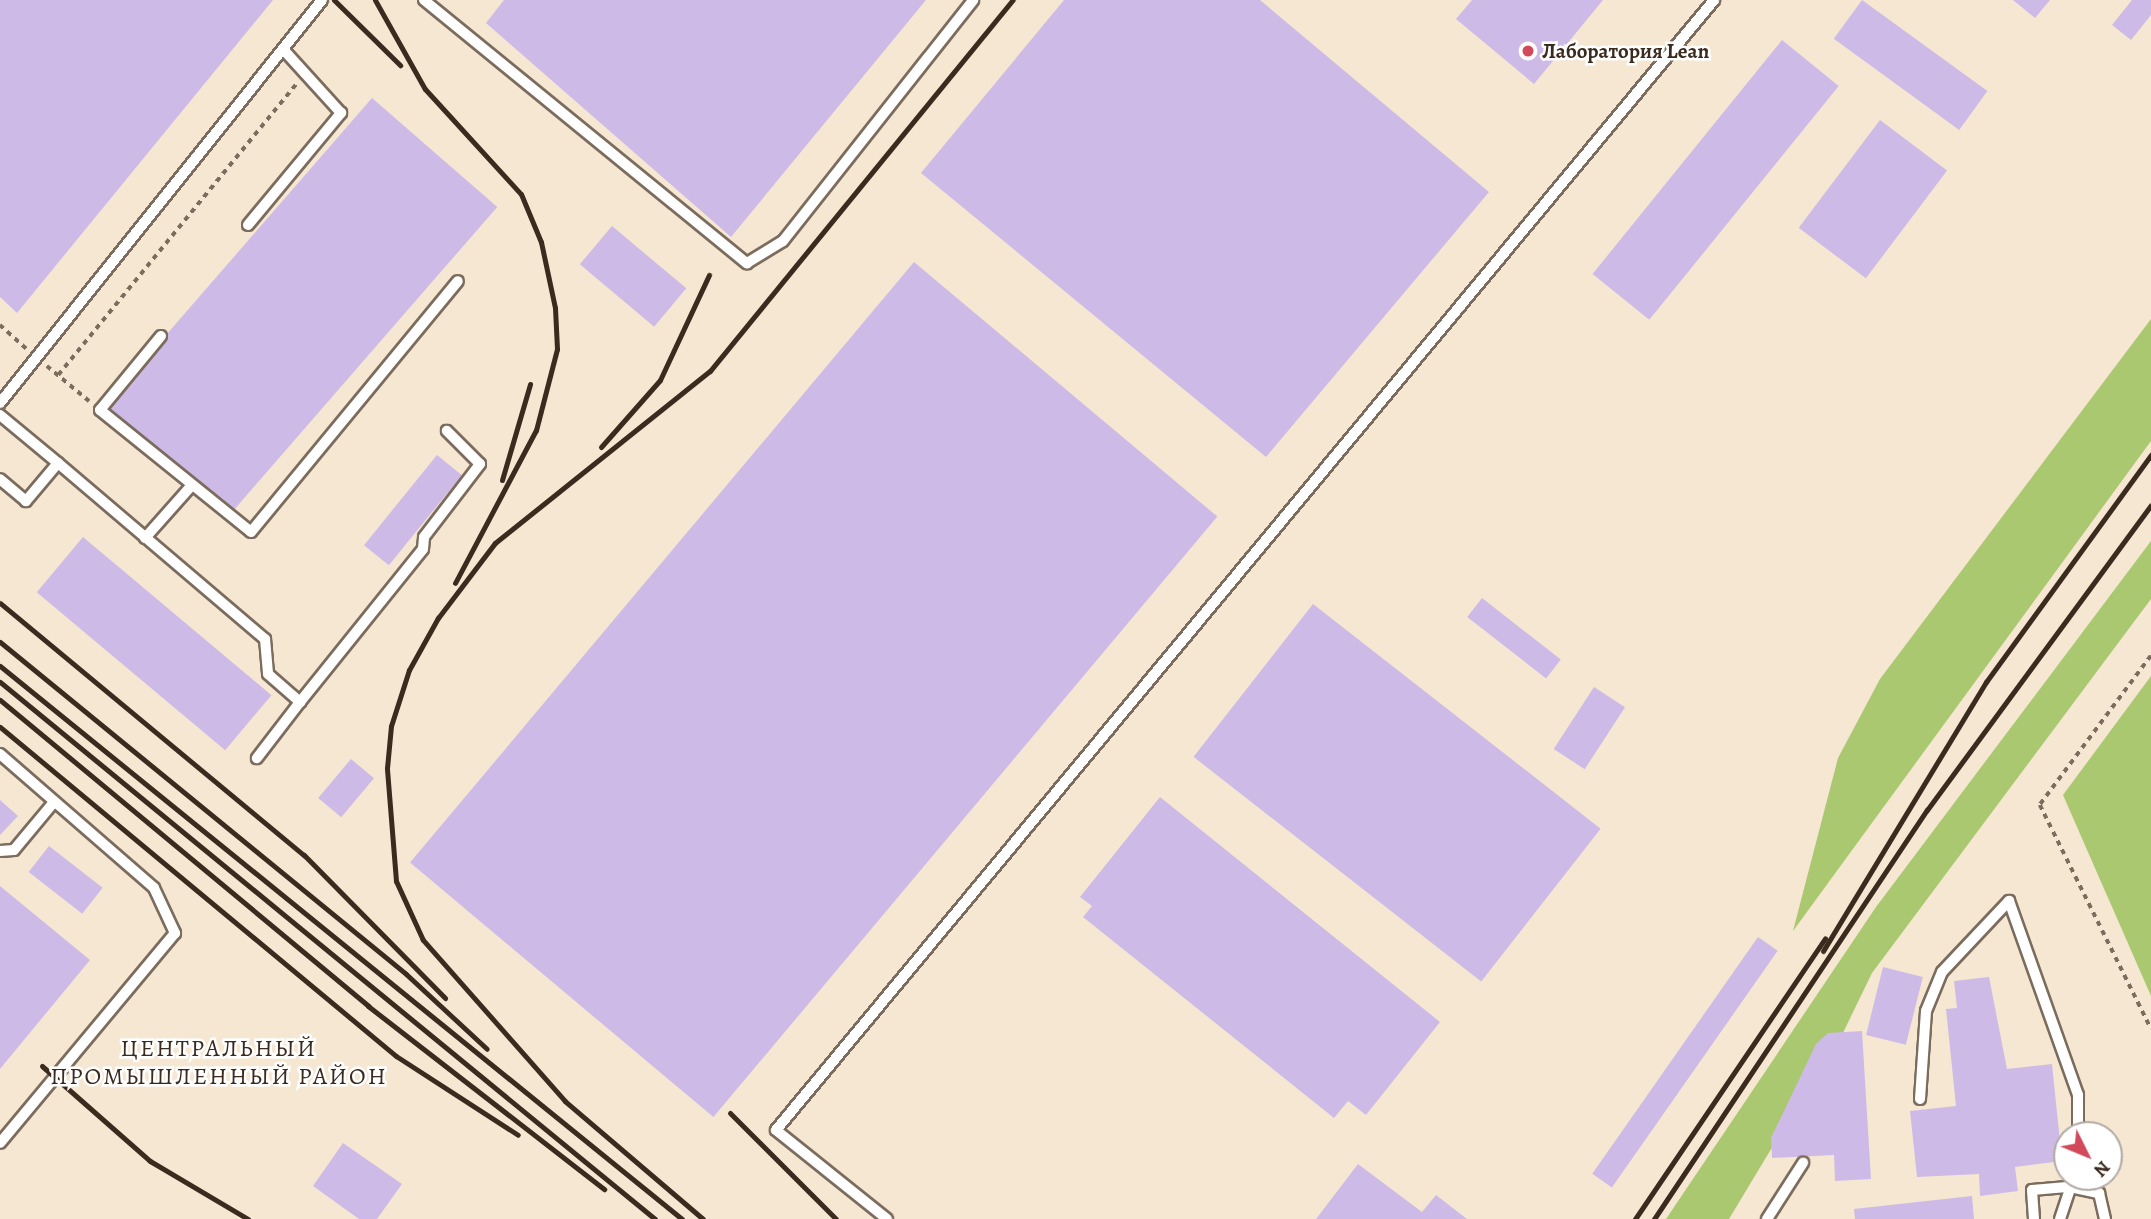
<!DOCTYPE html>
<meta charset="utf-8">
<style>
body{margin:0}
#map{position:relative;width:2151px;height:1219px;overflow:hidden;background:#f6e7d2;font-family:Alegreya,serif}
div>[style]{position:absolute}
.green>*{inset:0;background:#aac870}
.building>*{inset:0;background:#cebae6;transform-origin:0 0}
.path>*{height:3.5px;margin-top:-1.75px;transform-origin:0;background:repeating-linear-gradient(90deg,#7c6c5d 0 5px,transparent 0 10px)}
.roads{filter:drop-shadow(2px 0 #7c6c5d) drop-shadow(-2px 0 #7c6c5d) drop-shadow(0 2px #7c6c5d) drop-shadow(0 -2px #7c6c5d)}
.service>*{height:10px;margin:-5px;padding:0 5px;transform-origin:5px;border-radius:5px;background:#fff}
.rail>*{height:5px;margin:-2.5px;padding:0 2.5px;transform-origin:2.5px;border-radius:2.5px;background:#3b2a1e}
.dots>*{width:19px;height:19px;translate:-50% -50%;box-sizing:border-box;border:4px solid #fff;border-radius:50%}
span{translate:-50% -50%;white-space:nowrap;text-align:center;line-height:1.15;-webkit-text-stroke:5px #fff;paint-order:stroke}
.poi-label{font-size:21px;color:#3b2a1e;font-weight:700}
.left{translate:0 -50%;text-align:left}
.quarter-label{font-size:24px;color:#3b2a1e;letter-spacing:2px}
.north{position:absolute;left:2053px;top:1121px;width:70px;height:70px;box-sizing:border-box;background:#fff;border:2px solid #b1aaa5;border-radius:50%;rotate:133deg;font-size:19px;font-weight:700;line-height:28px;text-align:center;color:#3b2a1e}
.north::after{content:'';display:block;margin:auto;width:24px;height:32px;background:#d1495b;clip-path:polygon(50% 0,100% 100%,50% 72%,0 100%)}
</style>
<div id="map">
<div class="green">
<i style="clip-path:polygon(2151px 319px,2151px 441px,1793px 931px,1838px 758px,1880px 679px)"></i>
<i style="clip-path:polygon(2151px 541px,2151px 599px,1872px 973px,1796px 1130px,1785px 1126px,1729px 1219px,1666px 1219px,1876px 907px)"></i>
<i style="clip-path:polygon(2151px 676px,2151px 996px,2063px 795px)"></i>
</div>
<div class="building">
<i style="clip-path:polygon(0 0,273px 0,17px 313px,0 297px)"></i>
<i style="clip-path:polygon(504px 0,926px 0,731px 237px,486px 23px)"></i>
<i style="clip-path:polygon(1064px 0,1260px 0,1489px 192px,1266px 457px,921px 173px)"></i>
<i style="clip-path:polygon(1472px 0,1603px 0,1534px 84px,1456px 19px)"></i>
<i style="left:1862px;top:0;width:155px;height:48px;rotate:36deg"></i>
<i style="clip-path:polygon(2013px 0,2050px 0,2035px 18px)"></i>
<i style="clip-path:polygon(2132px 0,2151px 0,2151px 15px,2131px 40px,2112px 25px)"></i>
<i style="left:1782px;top:40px;width:73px;height:301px;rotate:39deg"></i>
<i style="left:372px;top:98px;width:166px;height:406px;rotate:41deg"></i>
<i style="left:1880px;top:120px;width:84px;height:135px;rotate:37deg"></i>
<i style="left:612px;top:226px;width:97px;height:50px;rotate:40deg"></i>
<i style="left:914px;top:262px;width:396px;height:784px;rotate:40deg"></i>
<i style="left:437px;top:455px;width:32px;height:116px;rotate:39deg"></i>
<i style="left:83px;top:537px;width:246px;height:72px;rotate:40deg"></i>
<i style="left:1482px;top:598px;width:100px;height:24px;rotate:38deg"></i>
<i style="left:1313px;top:604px;width:365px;height:194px;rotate:38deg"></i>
<i style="left:1594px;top:687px;width:37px;height:74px;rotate:33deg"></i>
<i style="left:351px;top:759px;width:30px;height:51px;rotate:40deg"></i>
<i style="clip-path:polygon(1160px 797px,1440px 1022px,1366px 1115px,1348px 1101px,1334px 1118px,1083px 917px,1092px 906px,1080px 897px)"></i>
<i style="clip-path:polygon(0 800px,18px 816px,0 835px)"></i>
<i style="left:49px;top:846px;width:68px;height:33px;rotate:38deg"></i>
<i style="clip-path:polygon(0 886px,90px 960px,0 1069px)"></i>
<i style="left:1758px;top:937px;width:24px;height:289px;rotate:35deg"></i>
<i style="left:1883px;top:967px;width:41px;height:70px;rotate:14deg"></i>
<i style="clip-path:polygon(1989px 977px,2007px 1069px,2052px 1064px,2062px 1161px,2015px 1167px,2018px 1191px,1980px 1196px,1979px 1174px,1917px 1177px,1910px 1111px,1956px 1106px,1946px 1009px,1957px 1008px,1954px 981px)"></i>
<i style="clip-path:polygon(1862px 1031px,1871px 1179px,1835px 1181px,1834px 1155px,1772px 1158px,1771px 1138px,1816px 1044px,1828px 1033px)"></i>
<i style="clip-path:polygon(343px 1143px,402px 1184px,377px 1219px,359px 1219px,313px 1186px)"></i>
<i style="clip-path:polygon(1358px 1164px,1422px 1212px,1436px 1195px,1467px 1219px,1316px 1219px)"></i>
<i style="clip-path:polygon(1972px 1196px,1974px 1219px,1855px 1219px,1854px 1209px)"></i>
</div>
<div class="path">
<i style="left:0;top:325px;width:36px;rotate:42deg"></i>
<i style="left:47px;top:366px;width:55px;rotate:39.8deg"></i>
<i style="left:58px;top:375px;width:376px;rotate:-50.7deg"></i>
<i style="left:2151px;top:656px;width:186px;rotate:126.7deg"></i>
<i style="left:2040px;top:805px;width:250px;rotate:63.6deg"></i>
</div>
<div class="roads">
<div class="service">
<i style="left:424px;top:0;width:417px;rotate:39.2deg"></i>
<i style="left:747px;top:263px;width:42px;rotate:-31.4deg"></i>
<i style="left:783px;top:241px;width:307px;rotate:-51.7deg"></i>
<i style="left:248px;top:225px;width:146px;rotate:-50.3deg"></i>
<i style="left:341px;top:113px;width:86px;rotate:-132.2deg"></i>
<i style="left:161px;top:336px;width:96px;rotate:129.5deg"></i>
<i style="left:100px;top:410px;width:194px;rotate:38.9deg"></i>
<i style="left:251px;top:532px;width:325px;rotate:-50.5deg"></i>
<i style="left:0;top:403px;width:516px;rotate:-51.37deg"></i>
<i style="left:0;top:415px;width:75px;rotate:39.6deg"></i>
<i style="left:58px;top:463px;width:50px;rotate:130.1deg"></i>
<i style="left:26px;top:501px;width:34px;rotate:-140deg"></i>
<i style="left:58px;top:463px;width:272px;rotate:40.4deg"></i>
<i style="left:265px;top:639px;width:35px;rotate:85deg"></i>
<i style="left:268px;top:674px;width:43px;rotate:41.2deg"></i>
<i style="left:300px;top:702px;width:71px;rotate:127.5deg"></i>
<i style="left:145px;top:538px;width:71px;rotate:-48.4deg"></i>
<i style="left:300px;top:702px;width:196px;rotate:-51.2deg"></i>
<i style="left:423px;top:549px;width:12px;rotate:-85deg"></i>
<i style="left:424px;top:537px;width:92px;rotate:-52.5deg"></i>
<i style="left:480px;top:464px;width:47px;rotate:-135deg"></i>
<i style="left:0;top:754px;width:204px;rotate:41deg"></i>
<i style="left:154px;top:888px;width:50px;rotate:65deg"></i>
<i style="left:175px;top:933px;width:273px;rotate:129.8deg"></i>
<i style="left:0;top:851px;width:14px;rotate:-4deg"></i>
<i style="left:14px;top:850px;width:62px;rotate:-50.2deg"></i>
<i style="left:1920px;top:1099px;width:88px;rotate:-86.1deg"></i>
<i style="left:1926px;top:1011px;width:42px;rotate:-67.7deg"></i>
<i style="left:1942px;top:972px;width:98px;rotate:-46.7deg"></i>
<i style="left:2009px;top:901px;width:206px;rotate:70.4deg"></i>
<i style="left:2078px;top:1095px;width:40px;rotate:90deg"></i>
<i style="left:887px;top:1219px;width:142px;rotate:-141.3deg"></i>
<i style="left:776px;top:1130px;width:1469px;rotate:-50.3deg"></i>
<i style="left:1767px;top:1219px;width:67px;rotate:-57.3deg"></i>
<i style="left:2034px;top:1219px;width:29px;rotate:-94deg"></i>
<i style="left:2032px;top:1190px;width:38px;rotate:-5deg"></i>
<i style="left:2070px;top:1187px;width:30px;rotate:12deg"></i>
<i style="left:2099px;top:1193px;width:27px;rotate:77deg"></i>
<i style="left:2060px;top:1219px;width:44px;rotate:-71.6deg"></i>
</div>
</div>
<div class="rail">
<i style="left:334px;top:0;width:93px;rotate:44.6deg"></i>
<i style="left:375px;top:0;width:102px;rotate:60.7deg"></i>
<i style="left:425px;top:89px;width:142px;rotate:47.6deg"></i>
<i style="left:521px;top:194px;width:52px;rotate:67.4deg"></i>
<i style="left:541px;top:242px;width:67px;rotate:78deg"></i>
<i style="left:555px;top:308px;width:41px;rotate:87.2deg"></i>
<i style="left:557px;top:349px;width:84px;rotate:104.5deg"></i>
<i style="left:536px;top:430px;width:173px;rotate:117.9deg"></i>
<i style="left:601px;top:447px;width:89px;rotate:-48.6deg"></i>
<i style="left:660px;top:380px;width:116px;rotate:-65deg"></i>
<i style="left:502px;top:480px;width:100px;rotate:-73.7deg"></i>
<i style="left:0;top:603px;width:395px;rotate:39.7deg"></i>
<i style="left:304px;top:855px;width:201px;rotate:45.4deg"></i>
<i style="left:0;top:642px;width:524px;rotate:39.27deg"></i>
<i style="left:406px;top:974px;width:110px;rotate:42.8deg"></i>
<i style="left:0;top:666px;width:878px;rotate:39.04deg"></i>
<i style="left:0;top:682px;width:847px;rotate:39.35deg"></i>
<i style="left:0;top:700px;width:479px;rotate:39.7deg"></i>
<i style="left:368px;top:1006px;width:299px;rotate:37.8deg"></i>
<i style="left:0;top:727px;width:515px;rotate:39.72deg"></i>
<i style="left:396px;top:1056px;width:145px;rotate:32.9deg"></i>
<i style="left:1823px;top:951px;width:315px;rotate:-58.8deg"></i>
<i style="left:1986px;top:682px;width:281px;rotate:-54deg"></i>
<i style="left:42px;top:1066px;width:144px;rotate:41.3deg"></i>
<i style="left:150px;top:1161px;width:114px;rotate:30.6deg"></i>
<i style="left:730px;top:1113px;width:150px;rotate:45deg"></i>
<i style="left:703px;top:1219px;width:182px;rotate:-139.5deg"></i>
<i style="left:565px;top:1101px;width:215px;rotate:-131.4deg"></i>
<i style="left:423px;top:940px;width:65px;rotate:-114.6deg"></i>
<i style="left:396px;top:881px;width:113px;rotate:-94.6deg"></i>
<i style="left:387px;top:768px;width:42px;rotate:-84.6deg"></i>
<i style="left:391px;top:726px;width:59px;rotate:-72.2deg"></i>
<i style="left:409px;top:670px;width:60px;rotate:-60.9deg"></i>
<i style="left:438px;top:618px;width:94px;rotate:-52.8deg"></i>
<i style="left:495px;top:543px;width:275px;rotate:-38.7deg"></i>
<i style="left:710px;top:371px;width:479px;rotate:-50.8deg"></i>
<i style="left:1635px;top:1219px;width:339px;rotate:-55.9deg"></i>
<i style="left:1654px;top:1219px;width:492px;rotate:-56.3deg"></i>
<i style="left:1927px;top:810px;width:378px;rotate:-53.7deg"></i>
</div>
<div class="dots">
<i style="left:1528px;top:51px;background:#d1495b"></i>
</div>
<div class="poi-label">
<span class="left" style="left:1542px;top:51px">Лаборатория Lean</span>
</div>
<div class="quarter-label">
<span style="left:219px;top:1063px">ЦЕНТРАЛЬНЫЙ<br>ПРОМЫШЛЕННЫЙ РАЙОН</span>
</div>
<div class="north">N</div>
</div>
